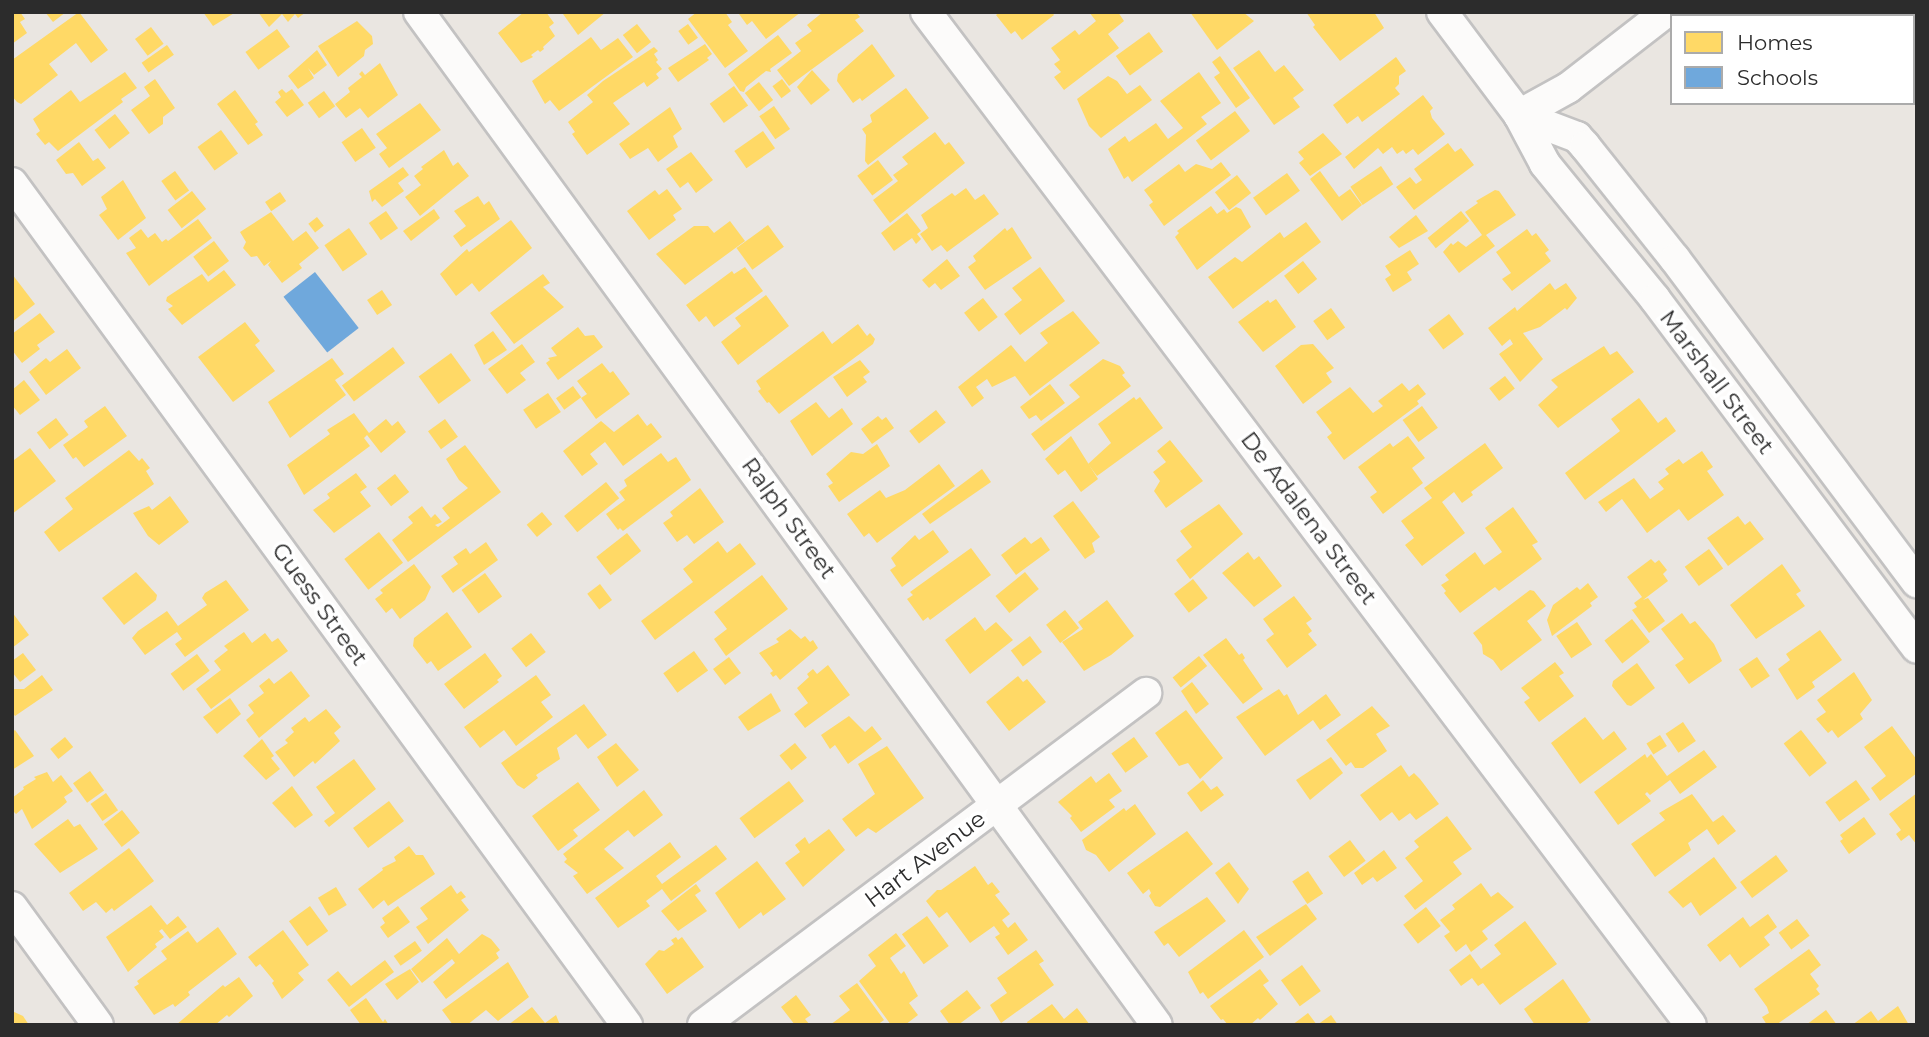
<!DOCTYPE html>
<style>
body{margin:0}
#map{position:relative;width:1929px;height:1037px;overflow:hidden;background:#eae6e1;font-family:Montserrat,sans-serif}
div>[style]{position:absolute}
.homes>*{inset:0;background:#ffd966;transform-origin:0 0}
.schools>*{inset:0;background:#6fa8dc;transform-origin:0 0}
.roads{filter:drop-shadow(2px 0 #c3c2c2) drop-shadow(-2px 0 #c3c2c2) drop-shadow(0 2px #c3c2c2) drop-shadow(0 -2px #c3c2c2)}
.minor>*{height:30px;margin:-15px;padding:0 15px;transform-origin:15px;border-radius:15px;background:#fcfbfa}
span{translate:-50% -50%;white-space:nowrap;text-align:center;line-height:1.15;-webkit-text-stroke:7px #fff;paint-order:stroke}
.street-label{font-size:23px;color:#2c2c2c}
.frame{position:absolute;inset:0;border:14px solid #2c2c2c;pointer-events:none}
.legend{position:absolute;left:1670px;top:14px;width:245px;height:91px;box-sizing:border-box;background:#fff;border:2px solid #ababab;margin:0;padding:9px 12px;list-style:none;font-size:21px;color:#2c2c2c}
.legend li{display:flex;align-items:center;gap:14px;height:35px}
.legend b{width:35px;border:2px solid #ababab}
</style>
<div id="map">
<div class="homes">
<i style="clip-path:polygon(12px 12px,20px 12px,25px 19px,20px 22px,27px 33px,12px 44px)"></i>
<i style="clip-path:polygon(45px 12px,66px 12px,53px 22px)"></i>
<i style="clip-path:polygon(79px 12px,108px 50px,91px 63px,76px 43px,49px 64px,58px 75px,21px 104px,17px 102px,12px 96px,12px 60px)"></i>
<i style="clip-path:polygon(203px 12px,236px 12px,213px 26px)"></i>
<i style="clip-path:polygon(258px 12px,306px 12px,298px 18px,295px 14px,288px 22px,282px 14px,269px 27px)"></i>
<i style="clip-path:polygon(524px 12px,546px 12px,554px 23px,549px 27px,555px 36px,543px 47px,544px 49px,540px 52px,538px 50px,531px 55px,533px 57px,521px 63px,498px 33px)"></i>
<i style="clip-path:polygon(565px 12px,606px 12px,578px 35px,563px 14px)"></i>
<i style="clip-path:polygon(697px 12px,725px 12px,732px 22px,728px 25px,748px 51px,725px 68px,688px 19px)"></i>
<i style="clip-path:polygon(742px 12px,746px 13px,801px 12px,766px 39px,752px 21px,747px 25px,739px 14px)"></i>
<i style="clip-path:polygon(823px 12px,856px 12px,860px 17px,855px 20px,864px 31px,789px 86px,777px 70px,801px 51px,795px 43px,812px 31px,807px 25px)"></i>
<i style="clip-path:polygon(1000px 12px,1052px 12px,1054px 15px,1022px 40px,1015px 31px,1011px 34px,996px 15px)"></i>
<i style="clip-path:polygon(1089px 12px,1118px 12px,1124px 21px,1108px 34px,1119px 48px,1064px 90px,1054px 77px,1061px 72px,1054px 64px,1060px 60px,1051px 48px,1075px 30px,1079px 35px,1096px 21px)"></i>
<i style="clip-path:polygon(1190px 12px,1243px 12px,1254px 21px,1217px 50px)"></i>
<i style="clip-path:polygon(1306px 12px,1374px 12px,1384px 28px,1340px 61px,1313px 27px,1315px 25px)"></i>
<i style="clip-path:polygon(357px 21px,372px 36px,373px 44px,365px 50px,364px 56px,338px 77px,318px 46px)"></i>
<i style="left:637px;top:24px;width:23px;height:18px;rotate:52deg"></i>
<i style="left:688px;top:24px;width:17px;height:12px;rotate:54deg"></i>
<i style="left:151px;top:27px;width:21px;height:20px;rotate:53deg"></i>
<i style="left:277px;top:29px;width:22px;height:39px;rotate:54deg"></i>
<i style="left:1149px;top:32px;width:24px;height:41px;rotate:54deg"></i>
<i style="clip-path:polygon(778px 35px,792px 53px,770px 69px,771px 72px,766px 71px,746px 87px,744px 92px,740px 91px,728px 74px)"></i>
<i style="clip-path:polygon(591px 37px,601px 50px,618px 38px,633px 57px,559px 111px,550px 100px,545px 104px,532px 81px)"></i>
<i style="clip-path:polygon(705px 44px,712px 54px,707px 58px,709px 60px,678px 82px,668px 68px)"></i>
<i style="clip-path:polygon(872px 44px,895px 76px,862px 101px,860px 98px,853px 103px,837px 81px,838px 74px)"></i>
<i style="left:167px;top:45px;width:12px;height:31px;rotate:55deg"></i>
<i style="clip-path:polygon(654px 47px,658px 51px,654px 54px,658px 60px,656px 62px,662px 69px,656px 74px,659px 78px,647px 87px,644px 82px,613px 103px,630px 124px,587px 155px,572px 134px,575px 132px,568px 122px,593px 102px,587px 95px,603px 81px)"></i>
<i style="clip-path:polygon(317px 50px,327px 65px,314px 75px,308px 68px,314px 78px,298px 89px,288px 76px)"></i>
<i style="clip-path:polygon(1259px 50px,1275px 72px,1284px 65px,1304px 90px,1293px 98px,1300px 107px,1274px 125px,1233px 68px)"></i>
<i style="clip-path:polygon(1220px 56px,1250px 98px,1236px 108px,1214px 77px,1220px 73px,1212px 62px)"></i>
<i style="clip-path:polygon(1396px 57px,1406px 71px,1399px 76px,1399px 84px,1395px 88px,1400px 94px,1362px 122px,1358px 116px,1347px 124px,1333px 105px)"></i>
<i style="clip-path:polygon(380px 63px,398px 95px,368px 118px,360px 108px,346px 118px,335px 104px,350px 92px,348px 88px,362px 77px,359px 74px,362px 71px,365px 75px)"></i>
<i style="clip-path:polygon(812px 70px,830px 90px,811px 105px,797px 87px)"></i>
<i style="clip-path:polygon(125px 72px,137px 88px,121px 99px,123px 102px,58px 151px,49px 142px,45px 145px,36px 134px,40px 131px,33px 119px,71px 90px,80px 102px)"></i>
<i style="clip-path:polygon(1199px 72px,1221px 103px,1201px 117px,1207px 124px,1132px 182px,1128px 176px,1124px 179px,1108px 149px,1125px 136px,1129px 142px,1156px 123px,1168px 139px,1183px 128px,1160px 101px)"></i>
<i style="clip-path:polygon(1108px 76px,1117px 81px,1127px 94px,1140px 85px,1152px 100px,1101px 138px,1089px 126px,1077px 99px)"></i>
<i style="clip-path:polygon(155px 79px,175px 108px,163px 117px,163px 124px,149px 134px,131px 110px,150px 96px,144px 87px)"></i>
<i style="left:782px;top:79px;width:15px;height:12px;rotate:53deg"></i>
<i style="left:759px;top:82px;width:23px;height:18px;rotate:52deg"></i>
<i style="left:734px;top:86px;width:24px;height:30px;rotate:54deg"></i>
<i style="clip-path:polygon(906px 88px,929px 118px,868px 165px,865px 161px,866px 135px,862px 129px,872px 122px,870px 115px)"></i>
<i style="clip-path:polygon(282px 89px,286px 93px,292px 89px,304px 105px,287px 117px,275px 102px,281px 97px,278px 92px)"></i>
<i style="clip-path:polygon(235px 90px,258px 122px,255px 124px,263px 135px,248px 145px,217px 104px)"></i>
<i style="left:324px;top:91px;width:19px;height:20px;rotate:54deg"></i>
<i style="clip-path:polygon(1423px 95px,1433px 108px,1430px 111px,1432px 118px,1445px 134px,1418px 155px,1413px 149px,1406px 154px,1403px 150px,1397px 154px,1392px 147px,1383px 154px,1378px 148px,1354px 169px,1345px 157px)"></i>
<i style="clip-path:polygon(420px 103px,441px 130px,389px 168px,379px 154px,387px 148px,376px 134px)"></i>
<i style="left:774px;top:106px;width:28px;height:18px;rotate:55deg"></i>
<i style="clip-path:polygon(670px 107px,682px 129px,673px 136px,678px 147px,658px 162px,648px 148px,630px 159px,619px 144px)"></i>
<i style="left:1235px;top:111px;width:25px;height:49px;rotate:53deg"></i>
<i style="left:115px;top:114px;width:24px;height:26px;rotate:52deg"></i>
<i style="left:362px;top:128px;width:24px;height:25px;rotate:55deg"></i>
<i style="left:221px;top:130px;width:29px;height:29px;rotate:54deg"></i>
<i style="left:763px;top:131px;width:21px;height:35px;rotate:55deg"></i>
<i style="clip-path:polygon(935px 132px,945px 145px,949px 142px,965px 163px,890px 223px,873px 200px,898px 181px,893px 175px,908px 164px,902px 157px)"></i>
<i style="clip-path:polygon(1323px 133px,1342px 154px,1310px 176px,1299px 163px,1304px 159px,1298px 152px)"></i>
<i style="clip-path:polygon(79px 142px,93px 161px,98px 158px,106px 168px,82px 186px,73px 173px,66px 174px,56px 160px)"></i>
<i style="clip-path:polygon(1448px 143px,1455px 152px,1461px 148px,1474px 165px,1414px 210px,1396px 187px,1410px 177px,1416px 184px,1422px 180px,1414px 169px)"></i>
<i style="clip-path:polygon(444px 150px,453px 166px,458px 162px,469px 176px,420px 216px,405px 197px,421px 185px,414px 176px,423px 169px,421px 167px)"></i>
<i style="clip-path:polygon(691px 152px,713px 180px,696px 193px,688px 182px,680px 188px,666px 169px)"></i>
<i style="left:878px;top:160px;width:25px;height:26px;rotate:53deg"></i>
<i style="clip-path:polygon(1221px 162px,1231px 175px,1164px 226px,1149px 205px,1153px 202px,1144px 190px,1179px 164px,1185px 172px,1196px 164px,1212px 169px)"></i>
<i style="left:1381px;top:166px;width:22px;height:37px;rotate:56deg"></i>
<i style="clip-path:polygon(403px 167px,409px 175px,398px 183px,404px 191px,382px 207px,375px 199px,372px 202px,369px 191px)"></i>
<i style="left:175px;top:171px;width:24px;height:17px;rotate:54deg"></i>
<i style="clip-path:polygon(1320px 171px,1339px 197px,1350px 189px,1362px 205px,1342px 221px,1310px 179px)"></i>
<i style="left:1287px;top:173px;width:22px;height:42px;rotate:54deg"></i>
<i style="left:1237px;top:175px;width:23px;height:28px;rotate:52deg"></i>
<i style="clip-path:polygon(123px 180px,146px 218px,118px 240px,99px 215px,107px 209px,101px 197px)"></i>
<i style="clip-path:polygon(966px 188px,975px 200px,984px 194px,999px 214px,947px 252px,941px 245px,932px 251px,920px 234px,928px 228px,921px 215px,952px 193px,955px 196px)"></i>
<i style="clip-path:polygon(667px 189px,682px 209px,673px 215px,676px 220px,649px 240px,627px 211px,655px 190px,659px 195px)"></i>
<i style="clip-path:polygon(1495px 190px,1499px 191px,1516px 215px,1486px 235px,1495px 246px,1459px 273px,1443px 252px,1451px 243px,1453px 245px,1458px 241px,1466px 247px,1482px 235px,1465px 212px,1478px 203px,1476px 201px)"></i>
<i style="left:192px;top:191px;width:23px;height:31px;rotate:52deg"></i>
<i style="left:280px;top:192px;width:11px;height:18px;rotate:56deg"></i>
<i style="clip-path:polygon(478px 196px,484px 205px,489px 201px,500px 219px,461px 247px,453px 236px,466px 226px,454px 211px)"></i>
<i style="clip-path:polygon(1211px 206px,1217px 214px,1224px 209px,1227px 213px,1236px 207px,1241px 209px,1251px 227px,1197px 270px,1175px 237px,1179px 233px,1177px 231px)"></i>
<i style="clip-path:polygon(434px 209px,440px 218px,411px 241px,403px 231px)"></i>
<i style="left:386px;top:211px;width:21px;height:21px;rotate:55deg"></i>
<i style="left:1461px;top:211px;width:13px;height:43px;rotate:51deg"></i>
<i style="clip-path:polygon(271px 212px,293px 241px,306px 231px,319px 248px,299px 264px,302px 268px,282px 283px,268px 265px,271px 261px,264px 266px,257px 256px,251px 257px,243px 248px,246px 242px,240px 232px)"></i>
<i style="clip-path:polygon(907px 213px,921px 231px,917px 234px,921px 239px,916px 244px,912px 238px,894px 251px,881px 233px)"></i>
<i style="clip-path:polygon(1416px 215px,1428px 231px,1399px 248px,1389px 237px)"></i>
<i style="left:317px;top:217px;width:11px;height:11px;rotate:52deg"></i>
<i style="clip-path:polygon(198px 219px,212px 238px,149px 286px,126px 253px,136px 248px,129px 238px,141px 229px,148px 238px,155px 233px,162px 242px,166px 239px,168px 241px)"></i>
<i style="clip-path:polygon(511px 220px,532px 248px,479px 292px,472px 283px,456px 296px,440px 274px,467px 249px,469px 252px)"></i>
<i style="clip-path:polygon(730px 221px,745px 241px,685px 285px,656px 254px,694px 226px,708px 226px,714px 233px)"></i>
<i style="clip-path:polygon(1306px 222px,1321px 242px,1233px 309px,1208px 277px,1235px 257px,1242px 262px,1280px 232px,1284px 238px)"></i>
<i style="left:768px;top:225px;width:27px;height:39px;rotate:54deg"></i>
<i style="clip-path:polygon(1012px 227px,1032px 258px,985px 290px,968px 267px,976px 261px,973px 256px,1005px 228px,1007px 231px)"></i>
<i style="left:349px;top:228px;width:32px;height:30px;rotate:55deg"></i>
<i style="clip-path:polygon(1527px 229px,1532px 236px,1536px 233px,1549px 250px,1545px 253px,1551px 261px,1512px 291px,1502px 279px,1511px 273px,1496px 252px)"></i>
<i style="left:214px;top:241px;width:25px;height:26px;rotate:53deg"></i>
<i style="clip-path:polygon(1410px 250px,1419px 264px,1407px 272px,1412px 280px,1393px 292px,1385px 279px,1391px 275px,1385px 266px)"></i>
<i style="clip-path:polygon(947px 259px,960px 276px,941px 290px,935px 283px,929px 288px,922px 280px)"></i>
<i style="left:1303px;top:261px;width:23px;height:24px;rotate:52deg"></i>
<i style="clip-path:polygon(745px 267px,763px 291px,714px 327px,706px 316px,699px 322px,686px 305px,732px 271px,734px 274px)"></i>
<i style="clip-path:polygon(1040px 267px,1065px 301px,1020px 335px,1004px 314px,1022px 300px,1012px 288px)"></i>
<i style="clip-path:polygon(224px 270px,236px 285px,182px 325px,168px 309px,173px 306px,166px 301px,167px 297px,202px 274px,208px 282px)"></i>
<i style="clip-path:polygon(12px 274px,35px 304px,12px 322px)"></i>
<i style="clip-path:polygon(543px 274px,550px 283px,543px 287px,564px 307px,514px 344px,490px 313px)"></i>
<i style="clip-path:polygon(1550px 283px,1555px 290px,1566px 283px,1577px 298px,1567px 310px,1565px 308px,1540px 327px,1523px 333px,1543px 359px,1520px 382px,1499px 354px,1513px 344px,1510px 339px,1502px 346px,1488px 328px,1515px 307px,1517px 311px)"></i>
<i style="left:382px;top:290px;width:18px;height:18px;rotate:56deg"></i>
<i style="clip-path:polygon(766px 295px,789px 326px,738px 365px,721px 342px,741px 326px,735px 318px)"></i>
<i style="left:983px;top:298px;width:24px;height:24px;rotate:52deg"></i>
<i style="clip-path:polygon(1276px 299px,1296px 327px,1263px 352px,1238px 322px,1268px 300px,1270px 303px)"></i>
<i style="left:1331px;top:308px;width:24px;height:22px;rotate:54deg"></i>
<i style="clip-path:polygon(1073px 311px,1100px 343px,1030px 396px,1015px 376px,992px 387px,987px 379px,976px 387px,984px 398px,972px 407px,958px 387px,1011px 345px,1025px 362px,1048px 343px,1040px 333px)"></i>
<i style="clip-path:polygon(40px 313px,55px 332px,37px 345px,40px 349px,22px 363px,12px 350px,12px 334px)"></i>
<i style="left:1449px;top:314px;width:25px;height:26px;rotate:53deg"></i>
<i style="clip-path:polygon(245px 322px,260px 341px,255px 345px,275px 371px,233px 402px,198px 357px)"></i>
<i style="clip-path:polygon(858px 324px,867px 336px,870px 333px,875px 339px,873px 344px,779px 414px,769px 402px,767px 403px,758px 391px,761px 389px,756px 381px,823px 331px,832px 344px)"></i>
<i style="clip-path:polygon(578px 327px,585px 336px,594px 335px,603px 347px,558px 380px,546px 363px,550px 360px,548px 358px,557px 356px,551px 348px)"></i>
<i style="clip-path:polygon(493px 331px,507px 350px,484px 365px,474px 345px)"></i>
<i style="clip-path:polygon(522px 344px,535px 362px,520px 373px,526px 380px,507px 394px,488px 369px)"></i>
<i style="clip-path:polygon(1313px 344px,1334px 368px,1326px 373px,1332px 382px,1303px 404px,1275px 366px,1301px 345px)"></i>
<i style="clip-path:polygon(1604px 346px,1610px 355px,1617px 351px,1634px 372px,1558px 428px,1538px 405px,1558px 387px,1551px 380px)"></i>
<i style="left:393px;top:347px;width:20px;height:64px;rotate:53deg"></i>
<i style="clip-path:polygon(67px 349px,81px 368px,46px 395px,29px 372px,46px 358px,50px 362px)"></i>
<i style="left:451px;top:353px;width:34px;height:40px;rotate:54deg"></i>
<i style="clip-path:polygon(332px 358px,344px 374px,335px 380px,346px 395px,290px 438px,268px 402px)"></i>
<i style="clip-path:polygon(1103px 359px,1120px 366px,1125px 373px,1122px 375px,1131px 386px,1044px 451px,1031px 434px,1080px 397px,1069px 385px)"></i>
<i style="clip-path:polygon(860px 360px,870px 372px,863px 377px,867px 382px,847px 397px,833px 377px)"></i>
<i style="clip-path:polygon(602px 363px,610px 373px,613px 371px,630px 394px,596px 419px,581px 398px,587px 394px,577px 381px)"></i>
<i style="left:1505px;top:376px;width:16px;height:20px;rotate:52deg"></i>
<i style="clip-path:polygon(24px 380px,40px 400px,20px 415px,12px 405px,12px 390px)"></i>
<i style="clip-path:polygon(1402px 383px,1409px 391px,1418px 384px,1426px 394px,1417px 401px,1419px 404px,1344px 460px,1327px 437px,1332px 433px,1316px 412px,1350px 387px,1373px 413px,1383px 406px,1378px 401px)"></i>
<i style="clip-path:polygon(1050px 384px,1065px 403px,1041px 421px,1036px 415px,1029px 419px,1020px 407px)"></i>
<i style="left:573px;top:386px;width:14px;height:21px;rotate:54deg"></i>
<i style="left:548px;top:393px;width:23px;height:30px;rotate:56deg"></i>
<i style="clip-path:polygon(1134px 397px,1136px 400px,1140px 397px,1163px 428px,1097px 476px,1088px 464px,1111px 443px,1098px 424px)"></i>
<i style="clip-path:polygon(1639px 398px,1658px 423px,1666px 417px,1676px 431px,1585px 500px,1565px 473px,1620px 431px,1611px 419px)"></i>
<i style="clip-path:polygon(816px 402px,829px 418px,842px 408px,853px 424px,812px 456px,790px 421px)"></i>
<i style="clip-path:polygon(105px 406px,127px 436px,84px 467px,76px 457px,73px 459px,63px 445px,88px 427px,84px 421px)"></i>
<i style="left:1422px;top:406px;width:27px;height:24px;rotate:54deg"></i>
<i style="left:936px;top:410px;width:16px;height:34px;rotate:52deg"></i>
<i style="clip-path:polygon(354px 413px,369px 433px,386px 419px,392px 426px,398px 421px,406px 432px,381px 453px,367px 435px,364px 438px,370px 446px,304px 495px,287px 465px,330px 434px,327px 430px)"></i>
<i style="clip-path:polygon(638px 414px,647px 426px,651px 423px,662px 437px,623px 466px,605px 442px,590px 454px,598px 464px,582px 476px,563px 451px,601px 421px,614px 432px)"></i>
<i style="clip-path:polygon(878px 416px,882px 420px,886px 417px,894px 428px,872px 444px,861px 429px)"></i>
<i style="left:56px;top:418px;width:21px;height:24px;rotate:53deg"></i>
<i style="left:445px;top:419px;width:22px;height:21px;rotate:54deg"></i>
<i style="clip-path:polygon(1071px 436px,1098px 479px,1081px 492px,1065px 470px,1058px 475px,1045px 459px)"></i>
<i style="clip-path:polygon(1408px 436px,1425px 458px,1412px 468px,1423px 483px,1383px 514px,1370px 497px,1377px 492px,1358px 467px,1390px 443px,1393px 447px)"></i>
<i style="clip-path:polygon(1170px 440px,1203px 481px,1166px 508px,1154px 491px,1160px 481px,1153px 472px,1166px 462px,1157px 451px)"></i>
<i style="clip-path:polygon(1485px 443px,1503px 468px,1471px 492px,1473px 495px,1462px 503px,1454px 492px,1442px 502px,1465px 533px,1422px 566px,1405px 545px,1414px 538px,1401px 521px,1432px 498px,1424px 488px)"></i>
<i style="clip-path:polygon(877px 444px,890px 466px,839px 502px,828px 486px,833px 483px,826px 474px,851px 452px,863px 454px)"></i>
<i style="clip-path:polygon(465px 445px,501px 492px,408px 562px,392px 540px,413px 523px,408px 517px,422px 506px,431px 518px,435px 514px,442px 522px,435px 525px,438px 527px,450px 518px,442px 508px,468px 488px,459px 480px,446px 459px)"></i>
<i style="clip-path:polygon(30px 448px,56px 481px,12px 514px,12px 458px,14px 460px)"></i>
<i style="clip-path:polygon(129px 450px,139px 461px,142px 458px,150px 468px,146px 471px,154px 484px,59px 552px,44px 532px,73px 509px,65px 498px)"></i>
<i style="clip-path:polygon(1702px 451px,1713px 467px,1707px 471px,1724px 495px,1688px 521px,1679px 509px,1647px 533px,1622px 499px,1606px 512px,1598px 502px,1634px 478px,1650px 499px,1664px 489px,1658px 482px,1669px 474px,1665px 469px,1679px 459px,1683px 464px)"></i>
<i style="clip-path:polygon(661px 453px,668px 462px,676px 457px,691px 480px,623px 531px,620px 528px,618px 530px,606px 514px,625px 500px,619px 492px,627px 486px,624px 480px)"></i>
<i style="clip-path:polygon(939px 464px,955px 486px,877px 543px,869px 533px,864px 537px,847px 514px,880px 490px,886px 498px,905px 490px)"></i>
<i style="clip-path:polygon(982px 469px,991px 482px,930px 524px,922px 514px)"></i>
<i style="clip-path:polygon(356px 473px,367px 487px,360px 492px,371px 506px,334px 533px,313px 510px,330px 498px,327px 494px)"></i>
<i style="left:395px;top:474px;width:23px;height:23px;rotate:52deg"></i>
<i style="left:606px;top:482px;width:21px;height:54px;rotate:51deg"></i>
<i style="clip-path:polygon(700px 488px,724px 522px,694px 544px,687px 535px,677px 542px,663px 523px,673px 516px,670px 512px)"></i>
<i style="clip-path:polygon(170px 496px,189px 522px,159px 545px,148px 536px,133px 513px,149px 506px,152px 510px)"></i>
<i style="clip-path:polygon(1073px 501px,1100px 537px,1092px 543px,1095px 552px,1085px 559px,1053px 516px)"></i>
<i style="clip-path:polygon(1219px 504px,1243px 534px,1190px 579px,1176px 560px,1192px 547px,1180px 531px)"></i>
<i style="clip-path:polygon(1513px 507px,1538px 542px,1532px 545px,1542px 559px,1499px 591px,1495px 587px,1460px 613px,1444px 593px,1446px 591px,1441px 585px,1449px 580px,1445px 575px,1475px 552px,1484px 565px,1502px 552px,1485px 528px)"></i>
<i style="left:542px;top:512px;width:16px;height:20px;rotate:50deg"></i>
<i style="clip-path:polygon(1738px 516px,1745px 525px,1750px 521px,1764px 539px,1728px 566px,1707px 538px)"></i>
<i style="clip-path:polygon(933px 530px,949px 552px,902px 587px,890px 570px,896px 566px,891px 558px,915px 535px,919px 540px)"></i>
<i style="left:379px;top:532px;width:39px;height:44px;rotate:52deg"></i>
<i style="left:627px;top:533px;width:23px;height:39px;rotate:52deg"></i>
<i style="clip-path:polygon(1025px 537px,1031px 544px,1041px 537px,1050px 550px,1016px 575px,1001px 555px)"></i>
<i style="clip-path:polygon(718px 541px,727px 553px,740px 543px,756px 564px,655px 640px,641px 621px,693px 582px,683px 569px)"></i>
<i style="clip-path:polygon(486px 542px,498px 560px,453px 593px,441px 576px,458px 564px,453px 557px,466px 548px,470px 554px)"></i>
<i style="clip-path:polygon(971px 548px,991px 575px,930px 620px,928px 617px,923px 621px,907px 599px,913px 595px,910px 592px)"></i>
<i style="left:1709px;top:549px;width:24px;height:30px;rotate:54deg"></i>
<i style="clip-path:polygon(1248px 552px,1254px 560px,1259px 556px,1282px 586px,1254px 607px,1222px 573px)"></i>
<i style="clip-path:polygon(1651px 559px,1655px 563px,1659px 560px,1667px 570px,1663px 574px,1668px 581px,1643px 600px,1648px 598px,1665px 621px,1649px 633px,1632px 610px,1637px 607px,1634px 603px,1642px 597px,1627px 577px)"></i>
<i style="clip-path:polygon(414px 564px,431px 587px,425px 600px,400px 619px,392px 608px,386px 613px,375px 599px,383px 593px,380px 590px)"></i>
<i style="clip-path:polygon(1782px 564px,1801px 591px,1796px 594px,1805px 606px,1756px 639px,1730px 605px)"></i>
<i style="clip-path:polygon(136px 572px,157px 595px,156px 600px,124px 625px,102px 598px)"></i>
<i style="left:1025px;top:572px;width:22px;height:38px;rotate:51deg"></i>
<i style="left:485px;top:573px;width:29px;height:29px;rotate:54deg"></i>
<i style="clip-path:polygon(762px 575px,788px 609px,726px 656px,714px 639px,727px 629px,714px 612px)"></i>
<i style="left:1193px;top:579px;width:24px;height:24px;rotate:52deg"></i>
<i style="clip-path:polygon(226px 580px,249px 610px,185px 657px,175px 644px,182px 639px,177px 632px,145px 655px,132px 638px,138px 631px,167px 611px,178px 626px,207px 605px,202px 598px,205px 593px)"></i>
<i style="clip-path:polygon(1588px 583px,1598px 597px,1590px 603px,1592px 606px,1552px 636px,1547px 620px,1553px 605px,1577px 587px,1580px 590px)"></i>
<i style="left:600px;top:584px;width:20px;height:16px;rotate:53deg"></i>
<i style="clip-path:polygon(1530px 590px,1534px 591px,1546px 606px,1527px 621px,1542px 640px,1501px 671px,1493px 660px,1483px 654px,1482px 645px,1473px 633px)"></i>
<i style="clip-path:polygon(1294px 596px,1312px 619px,1306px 623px,1312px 631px,1308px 634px,1317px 645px,1287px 668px,1266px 640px,1274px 634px,1263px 619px)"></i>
<i style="clip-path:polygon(1107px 600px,1134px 636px,1111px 655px,1084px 671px,1062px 642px,1083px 629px,1078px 622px)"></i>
<i style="left:1065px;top:610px;width:23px;height:24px;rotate:52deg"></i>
<i style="clip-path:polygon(12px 612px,29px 635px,12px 648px)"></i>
<i style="clip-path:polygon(447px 612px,472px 647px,438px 671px,431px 661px,427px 664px,413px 646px,414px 638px)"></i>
<i style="clip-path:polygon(1682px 613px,1690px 624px,1695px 621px,1714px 644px,1722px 661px,1689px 684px,1675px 665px,1684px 659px,1661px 629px)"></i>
<i style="clip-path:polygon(975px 617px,985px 631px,996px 622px,1013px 640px,970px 674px,945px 640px)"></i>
<i style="left:1632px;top:619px;width:29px;height:35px;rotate:52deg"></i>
<i style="left:1577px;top:622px;width:27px;height:25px;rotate:56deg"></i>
<i style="clip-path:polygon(790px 629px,801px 639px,805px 636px,810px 642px,813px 640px,818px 648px,780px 680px,776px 675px,773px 677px,770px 673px,773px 671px,759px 653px,779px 642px,776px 639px)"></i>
<i style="clip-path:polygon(1820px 630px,1842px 660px,1812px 682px,1815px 687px,1797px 700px,1778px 669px,1790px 660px,1786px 654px)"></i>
<i style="clip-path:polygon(244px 632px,252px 643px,265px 633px,272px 642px,278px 638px,288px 651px,211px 709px,196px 689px,221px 670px,214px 661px,228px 650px,224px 646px)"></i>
<i style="left:531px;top:633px;width:24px;height:25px;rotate:52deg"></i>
<i style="left:1030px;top:636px;width:20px;height:24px;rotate:53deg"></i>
<i style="clip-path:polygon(1226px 638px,1239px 655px,1242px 653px,1245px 658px,1243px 660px,1263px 689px,1243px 704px,1203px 655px)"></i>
<i style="left:694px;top:651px;width:24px;height:38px;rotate:54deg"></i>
<i style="clip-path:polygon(23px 653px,36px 670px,20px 682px,12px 672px,12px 661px)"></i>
<i style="clip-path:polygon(485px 653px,502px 676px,497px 680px,499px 682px,464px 709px,444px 684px)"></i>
<i style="left:197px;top:654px;width:21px;height:33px;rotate:53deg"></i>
<i style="left:1199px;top:656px;width:13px;height:34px;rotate:51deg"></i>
<i style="left:729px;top:657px;width:20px;height:20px;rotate:53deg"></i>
<i style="left:1757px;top:657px;width:23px;height:22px;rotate:56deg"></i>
<i style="clip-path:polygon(1555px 662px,1564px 673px,1559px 676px,1574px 696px,1539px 722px,1524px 702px,1530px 698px,1521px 688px)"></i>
<i style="clip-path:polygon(1637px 663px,1655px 688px,1631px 706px,1627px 705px,1612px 686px,1613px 681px)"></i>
<i style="clip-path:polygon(828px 665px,850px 695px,805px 728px,794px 714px,808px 703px,797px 688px,809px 677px,807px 674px,813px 669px,817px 674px)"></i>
<i style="clip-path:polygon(291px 671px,310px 696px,259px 738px,246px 720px,254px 713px,248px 705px,264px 693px,259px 686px,269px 678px,274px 684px)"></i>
<i style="clip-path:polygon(1854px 672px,1872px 700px,1860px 714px,1863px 719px,1838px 738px,1832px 730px,1828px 733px,1816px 719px,1826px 712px,1817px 700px)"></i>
<i style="clip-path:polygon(42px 675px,53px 690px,15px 716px,12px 712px,12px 689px,24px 689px)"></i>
<i style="clip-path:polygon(536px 675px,551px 695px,541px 702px,553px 717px,516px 746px,504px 730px,480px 748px,464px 727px)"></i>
<i style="clip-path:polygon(1018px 676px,1023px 682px,1027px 679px,1046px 702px,1009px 731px,986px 702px)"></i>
<i style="clip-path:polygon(1192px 682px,1209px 704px,1196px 714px,1181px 691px)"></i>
<i style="clip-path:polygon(1279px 689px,1284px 696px,1287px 694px,1298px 715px,1326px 694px,1341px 715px,1320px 730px,1313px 720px,1265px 756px,1236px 717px)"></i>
<i style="clip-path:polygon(771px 693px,781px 711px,748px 731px,738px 717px)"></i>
<i style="clip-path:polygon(230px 698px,241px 714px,217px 734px,203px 717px)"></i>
<i style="clip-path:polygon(584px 704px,607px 735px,588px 749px,576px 734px,557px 748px,560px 759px,536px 775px,538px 778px,524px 789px,517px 785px,501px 763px)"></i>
<i style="clip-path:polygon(1372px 706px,1390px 726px,1376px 734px,1387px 751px,1363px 768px,1355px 768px,1351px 762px,1346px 766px,1326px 740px)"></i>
<i style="clip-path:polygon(326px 709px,341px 727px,334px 733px,340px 741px,315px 764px,313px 761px,294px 777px,275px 752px,288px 743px,285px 740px,294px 732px,291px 728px,305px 717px,309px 722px)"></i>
<i style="clip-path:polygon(1186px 710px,1223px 758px,1200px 779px,1188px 763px,1179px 766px,1155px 733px)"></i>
<i style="clip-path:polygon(849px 716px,865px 732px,872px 726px,882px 739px,848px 764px,835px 745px,830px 749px,821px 735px)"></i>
<i style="clip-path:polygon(1585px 717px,1603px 740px,1614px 731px,1627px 749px,1580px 784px,1551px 743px)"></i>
<i style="left:1683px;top:722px;width:23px;height:21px;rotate:56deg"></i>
<i style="clip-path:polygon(1892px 726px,1917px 760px,1917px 773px,1880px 801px,1871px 788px,1886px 776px,1864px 747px)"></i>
<i style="clip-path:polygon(15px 730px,34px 756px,12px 770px,12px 732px)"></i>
<i style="left:1801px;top:730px;width:42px;height:22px;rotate:52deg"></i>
<i style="left:1660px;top:735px;width:13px;height:16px;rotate:58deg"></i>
<i style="left:65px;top:737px;width:13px;height:19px;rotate:51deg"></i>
<i style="left:1134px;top:737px;width:24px;height:28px;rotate:54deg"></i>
<i style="clip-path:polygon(262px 739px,274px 756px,271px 758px,280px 769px,266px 780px,243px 756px)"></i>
<i style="clip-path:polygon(616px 743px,639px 770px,617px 787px,597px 757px)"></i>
<i style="left:795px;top:743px;width:19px;height:20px;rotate:51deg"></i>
<i style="clip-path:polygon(887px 746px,924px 798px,876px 833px,868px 828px,856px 837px,842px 819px,875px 794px,858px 764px)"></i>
<i style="clip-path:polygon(1704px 750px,1717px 767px,1680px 794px,1670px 780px,1650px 795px,1647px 792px,1645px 794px,1651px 801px,1618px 825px,1594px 792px,1645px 754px,1647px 758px,1651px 754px,1667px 776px)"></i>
<i style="clip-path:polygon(1331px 757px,1343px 773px,1310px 800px,1296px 780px)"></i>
<i style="clip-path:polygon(354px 759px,376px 789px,329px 827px,324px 821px,335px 813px,316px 787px)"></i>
<i style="clip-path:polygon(1401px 765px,1409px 777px,1414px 773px,1420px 779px,1439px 804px,1416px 820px,1410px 813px,1399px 821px,1392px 812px,1380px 821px,1360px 795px)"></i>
<i style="left:90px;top:771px;width:24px;height:21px;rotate:54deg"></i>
<i style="clip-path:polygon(47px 772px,53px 782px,61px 775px,73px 791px,64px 797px,67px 802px,60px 808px,32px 829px,22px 809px,16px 814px,12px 810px,12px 798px,24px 789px,23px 787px,36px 779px,34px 777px)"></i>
<i style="clip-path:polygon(1109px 773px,1122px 791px,1109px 800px,1115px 807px,1081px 832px,1070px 818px,1072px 816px,1058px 802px,1091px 776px,1096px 783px)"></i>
<i style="clip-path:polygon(1203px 780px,1211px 790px,1217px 786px,1224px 795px,1201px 812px,1187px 793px)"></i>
<i style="left:1856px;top:780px;width:24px;height:38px;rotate:54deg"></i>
<i style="left:789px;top:781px;width:25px;height:62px;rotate:53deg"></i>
<i style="clip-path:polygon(578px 782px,600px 810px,573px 830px,578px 836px,558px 851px,532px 816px)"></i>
<i style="clip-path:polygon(292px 786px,313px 815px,295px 828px,272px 803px)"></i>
<i style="clip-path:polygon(644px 790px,663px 815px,634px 837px,628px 830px,604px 849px,624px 868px,587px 894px,573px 876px,578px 873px,564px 862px,567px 859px,563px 854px)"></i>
<i style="left:106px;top:793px;width:21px;height:19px;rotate:55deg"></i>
<i style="clip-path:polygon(1917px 793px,1917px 845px,1909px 835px,1901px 841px,1896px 834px,1901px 830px,1889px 814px)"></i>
<i style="clip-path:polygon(1692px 794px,1713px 822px,1723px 815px,1736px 831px,1718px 845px,1707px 829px,1688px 843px,1691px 850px,1655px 877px,1631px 844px,1665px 820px,1659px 813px)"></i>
<i style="left:389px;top:801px;width:25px;height:45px;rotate:53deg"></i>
<i style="clip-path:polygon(1135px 804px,1156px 834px,1109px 872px,1096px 855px,1086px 850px,1082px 840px,1124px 808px,1126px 811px)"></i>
<i style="left:122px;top:810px;width:29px;height:23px;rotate:52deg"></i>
<i style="clip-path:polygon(1447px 816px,1472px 849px,1453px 862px,1462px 874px,1415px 910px,1404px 896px,1423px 881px,1405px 858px,1419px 847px,1414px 841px)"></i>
<i style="clip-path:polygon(1864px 817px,1876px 834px,1849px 854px,1840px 841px,1843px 839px,1840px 835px)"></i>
<i style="clip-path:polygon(68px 819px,74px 827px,80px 824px,98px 849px,60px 873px,34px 844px)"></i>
<i style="clip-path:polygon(829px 829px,845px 850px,803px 887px,785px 863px,800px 852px,795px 845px,805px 837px,809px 844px)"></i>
<i style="clip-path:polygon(1187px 831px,1213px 864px,1160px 907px,1155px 906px,1149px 896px,1151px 893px,1149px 889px,1143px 894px,1127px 873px)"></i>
<i style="left:1350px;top:840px;width:26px;height:27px;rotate:53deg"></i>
<i style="clip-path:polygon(670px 842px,681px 857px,656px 876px,662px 884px,716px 845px,727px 859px,671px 901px,662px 889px,646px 901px,650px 906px,618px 928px,595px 898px)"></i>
<i style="clip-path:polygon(409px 846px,416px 855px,423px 855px,435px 874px,388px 906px,384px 900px,373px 909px,358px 889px,383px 870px,382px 868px,396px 861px,394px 857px)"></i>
<i style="clip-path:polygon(129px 848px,154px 881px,114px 911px,112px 908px,106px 913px,96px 902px,83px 911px,69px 893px)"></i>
<i style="clip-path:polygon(1384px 850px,1397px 868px,1377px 882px,1373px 877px,1362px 885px,1354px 873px)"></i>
<i style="left:1776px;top:855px;width:20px;height:45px;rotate:53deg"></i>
<i style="clip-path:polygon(1714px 857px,1737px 888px,1700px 916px,1691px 902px,1683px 908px,1668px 892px)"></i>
<i style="clip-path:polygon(757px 861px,786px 899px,763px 916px,761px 912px,739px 929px,715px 893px)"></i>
<i style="clip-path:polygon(1229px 862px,1249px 889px,1238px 904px,1215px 873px)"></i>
<i style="clip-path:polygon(975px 866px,988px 885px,992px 882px,1000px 892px,995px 895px,1010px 914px,1002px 920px,1008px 928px,1015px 922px,1028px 940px,1008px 955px,995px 937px,1000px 934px,994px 926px,970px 943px,947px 912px,939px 918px,926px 901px,937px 890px,941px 890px)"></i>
<i style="left:1308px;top:871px;width:27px;height:19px;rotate:56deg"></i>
<i style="clip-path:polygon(1481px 883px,1491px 897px,1498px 892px,1514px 907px,1482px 931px,1488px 939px,1471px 952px,1466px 944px,1456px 952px,1444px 936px,1450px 932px,1440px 920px,1455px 909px,1452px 905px)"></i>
<i style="clip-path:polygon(696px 884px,701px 891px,695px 895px,707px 911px,678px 931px,661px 911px)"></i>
<i style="clip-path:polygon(451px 885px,457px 894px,461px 891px,466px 897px,461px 900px,469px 910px,428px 944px,416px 927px,428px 919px,420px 908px)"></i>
<i style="left:336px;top:887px;width:21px;height:21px;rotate:59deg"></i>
<i style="clip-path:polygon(1207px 897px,1226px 921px,1179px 957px,1168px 943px,1164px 946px,1154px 932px)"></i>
<i style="clip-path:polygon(1306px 904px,1317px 919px,1270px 956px,1256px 937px)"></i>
<i style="clip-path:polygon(151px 905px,167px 925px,178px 916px,187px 927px,170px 939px,162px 929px,159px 931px,164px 937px,155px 944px,157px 947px,128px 972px,106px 937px)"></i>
<i style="left:310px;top:906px;width:31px;height:26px;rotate:54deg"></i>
<i style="clip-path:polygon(398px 906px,410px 922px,388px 938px,380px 927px,385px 923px,382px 918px)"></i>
<i style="left:1426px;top:907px;width:24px;height:29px;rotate:52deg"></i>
<i style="clip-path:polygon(1768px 914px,1777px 927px,1764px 937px,1770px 945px,1740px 968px,1730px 954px,1720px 962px,1707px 945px,1743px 917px,1750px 927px)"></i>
<i style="left:927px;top:916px;width:37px;height:31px;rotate:54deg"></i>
<i style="left:1797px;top:919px;width:21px;height:23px;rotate:53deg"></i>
<i style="clip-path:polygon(1525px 921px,1557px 964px,1500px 1005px,1483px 983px,1478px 986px,1472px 978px,1461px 986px,1449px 970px,1470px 954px,1481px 969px,1501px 954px,1494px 945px)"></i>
<i style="clip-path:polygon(218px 927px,237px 954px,188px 992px,190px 995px,175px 1007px,173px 1004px,154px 1015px,134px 987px,139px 984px,137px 981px,167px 959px,161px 951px,188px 931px,197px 943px)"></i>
<i style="clip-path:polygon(283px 930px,309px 965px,298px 973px,304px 980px,282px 999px,272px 983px,274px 981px,260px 964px,256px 967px,248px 957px)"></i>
<i style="clip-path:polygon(1244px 930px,1264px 957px,1208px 999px,1203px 992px,1200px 994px,1188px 972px)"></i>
<i style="clip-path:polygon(896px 933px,906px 946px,890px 958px,901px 974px,904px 971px,918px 996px,909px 1003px,918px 1015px,905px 1025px,891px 1025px,859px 981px,876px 966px,868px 955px)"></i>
<i style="clip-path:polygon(482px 934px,491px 939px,500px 950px,496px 953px,499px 958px,446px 999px,433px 982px,455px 963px,452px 959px,422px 983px,411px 969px,447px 938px,459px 954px)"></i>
<i style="clip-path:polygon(676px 937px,678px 940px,682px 937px,704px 967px,667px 994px,645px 964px,659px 950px,664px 951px,674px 944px,671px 940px)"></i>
<i style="left:415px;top:941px;width:12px;height:26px;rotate:55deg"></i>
<i style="clip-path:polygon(1809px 949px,1821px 965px,1810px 974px,1819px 986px,1816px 989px,1820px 994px,1776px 1025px,1767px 1025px,1762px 1017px,1769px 1013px,1767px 1007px,1754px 989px)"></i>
<i style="clip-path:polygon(1036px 950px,1044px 961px,1039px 964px,1054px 985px,1001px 1023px,990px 1005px,1007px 993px,997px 978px)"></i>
<i style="clip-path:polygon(385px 960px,394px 972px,349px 1007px,327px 980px,338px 971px,351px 986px)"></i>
<i style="clip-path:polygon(508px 962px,529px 997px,498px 1021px,486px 1010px,467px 1025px,453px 1025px,442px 1010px)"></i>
<i style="left:1302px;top:965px;width:32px;height:26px;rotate:54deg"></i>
<i style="clip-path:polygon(410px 969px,419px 982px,397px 1000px,385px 984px)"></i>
<i style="clip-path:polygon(1260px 969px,1269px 981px,1263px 985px,1278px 1004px,1260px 1020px,1258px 1018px,1250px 1025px,1228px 1025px,1223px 1019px,1221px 1020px,1210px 1006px)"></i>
<i style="clip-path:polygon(239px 977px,253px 996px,229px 1017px,227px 1015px,215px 1025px,176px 1025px,223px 985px,225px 987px)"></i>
<i style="clip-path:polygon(1563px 979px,1591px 1020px,1584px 1025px,1535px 1025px,1524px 1009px)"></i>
<i style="clip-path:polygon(857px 983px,884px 1020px,877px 1025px,830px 1025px,850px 1010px,839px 996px)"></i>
<i style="clip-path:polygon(967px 990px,981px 1008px,958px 1025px,950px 1025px,940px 1011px)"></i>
<i style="clip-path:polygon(796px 995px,811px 1015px,805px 1019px,810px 1025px,795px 1025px,781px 1007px)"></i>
<i style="clip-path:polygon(366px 998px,383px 1022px,385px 1019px,389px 1025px,361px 1025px,350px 1010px)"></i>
<i style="clip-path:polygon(1052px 1004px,1064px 1019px,1077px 1008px,1090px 1025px,1028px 1025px,1027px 1022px)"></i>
<i style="clip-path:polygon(1898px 1006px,1909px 1025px,1852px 1025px,1871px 1011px,1878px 1021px)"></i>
<i style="clip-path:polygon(532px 1007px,545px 1023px,556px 1015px,560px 1025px,508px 1025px)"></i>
<i style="clip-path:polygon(1826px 1010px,1837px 1025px,1806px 1025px)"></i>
<i style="clip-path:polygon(12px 1011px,23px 1016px,29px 1025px,12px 1025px)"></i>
<i style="clip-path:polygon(1308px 1013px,1317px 1025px,1292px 1025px)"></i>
<i style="clip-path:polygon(1331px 1015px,1338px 1025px,1317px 1025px)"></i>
</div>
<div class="schools">
<i style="left:315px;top:272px;width:71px;height:40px;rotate:52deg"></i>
</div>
<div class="roads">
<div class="minor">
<i style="left:419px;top:12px;width:1253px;rotate:53.93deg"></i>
<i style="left:926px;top:12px;width:1269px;rotate:52.94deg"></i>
<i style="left:1442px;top:12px;width:129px;rotate:53.2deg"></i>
<i style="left:1519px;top:115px;width:55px;rotate:62deg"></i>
<i style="left:1545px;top:164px;width:174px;rotate:50.8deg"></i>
<i style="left:1655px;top:299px;width:436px;rotate:53.1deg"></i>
<i style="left:1519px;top:115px;width:62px;rotate:20.8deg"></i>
<i style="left:1577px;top:137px;width:12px;rotate:48deg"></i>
<i style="left:1585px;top:146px;width:144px;rotate:51.5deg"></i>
<i style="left:1675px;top:259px;width:404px;rotate:53.2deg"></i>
<i style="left:1519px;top:115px;width:56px;rotate:-28.9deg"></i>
<i style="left:1568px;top:88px;width:124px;rotate:-37.8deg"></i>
<i style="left:12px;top:183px;width:1043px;rotate:53.86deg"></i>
<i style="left:12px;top:907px;width:146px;rotate:53.9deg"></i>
<i style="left:703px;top:1025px;width:554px;rotate:-36.85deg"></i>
</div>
</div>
<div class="street-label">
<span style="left:1717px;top:382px;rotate:53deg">Marshall Street</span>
<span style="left:789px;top:518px;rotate:54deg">Ralph Street</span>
<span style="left:1309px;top:518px;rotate:53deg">De Adalena Street</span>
<span style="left:320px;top:604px;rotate:54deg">Guess Street</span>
<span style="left:925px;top:859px;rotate:-37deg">Hart Avenue</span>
</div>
<div class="frame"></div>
<ul class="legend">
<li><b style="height:19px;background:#ffd966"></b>Homes</li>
<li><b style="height:19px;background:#6fa8dc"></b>Schools</li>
</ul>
</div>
